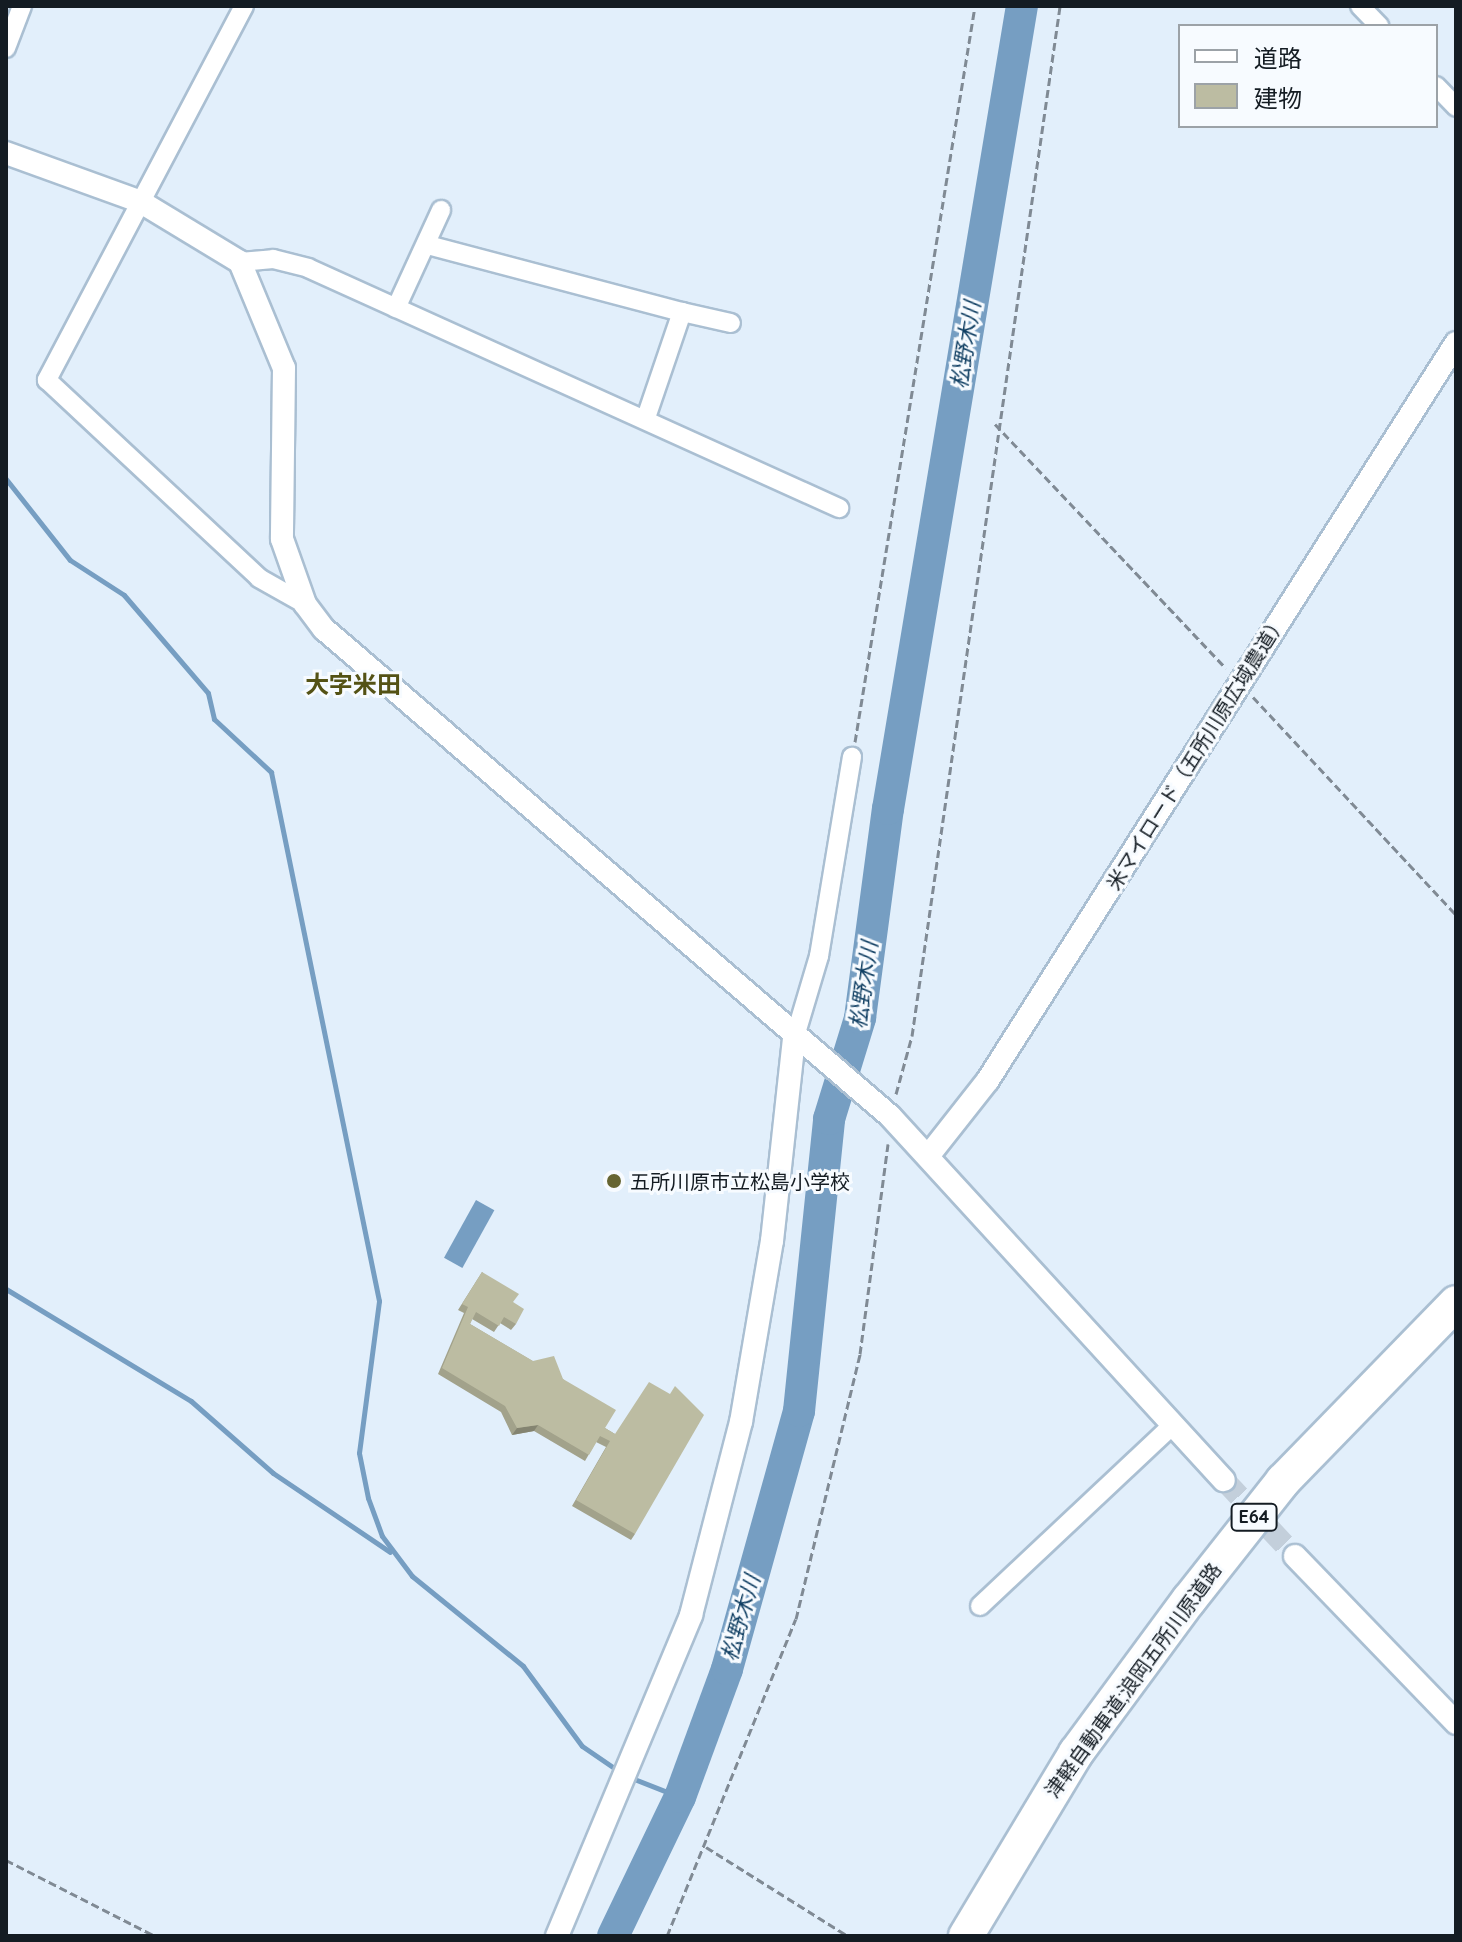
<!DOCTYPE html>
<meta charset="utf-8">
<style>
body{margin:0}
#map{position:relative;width:1462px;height:1942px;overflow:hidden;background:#e2effb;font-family:Quicksand,"Noto Sans JP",sans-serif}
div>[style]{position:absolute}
.water>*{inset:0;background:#769ec2;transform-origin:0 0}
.stream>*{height:5px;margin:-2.5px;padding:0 2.5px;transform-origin:2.5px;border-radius:2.5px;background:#769ec2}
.river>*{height:32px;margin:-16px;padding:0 16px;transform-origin:16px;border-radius:16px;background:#769ec2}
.tertiary-tunnel>*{height:22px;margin-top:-11px;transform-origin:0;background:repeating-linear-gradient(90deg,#c3cfdb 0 22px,transparent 0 33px)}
.path>*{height:3px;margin-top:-1.5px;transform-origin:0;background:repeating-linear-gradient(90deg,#808a94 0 8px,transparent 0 12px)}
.roads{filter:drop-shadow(2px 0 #aabfd2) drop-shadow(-2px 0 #aabfd2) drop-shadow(0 2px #aabfd2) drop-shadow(0 -2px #aabfd2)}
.minor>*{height:18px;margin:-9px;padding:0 9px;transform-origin:9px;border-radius:9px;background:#fff}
.tertiary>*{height:22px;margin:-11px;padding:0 11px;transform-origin:11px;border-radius:11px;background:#fff}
.motorway>*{height:34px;margin:-17px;padding:0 17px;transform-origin:17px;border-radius:17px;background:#fff}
.wall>*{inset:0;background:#a2a28b}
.shaded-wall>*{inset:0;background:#848471}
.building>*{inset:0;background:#bcbca2}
.dots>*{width:22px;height:22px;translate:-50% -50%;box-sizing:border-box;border:4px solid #f7fbff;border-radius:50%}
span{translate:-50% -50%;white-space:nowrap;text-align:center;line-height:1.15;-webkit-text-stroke:6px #f7fbff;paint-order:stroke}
.shield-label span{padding:2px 6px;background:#f7fbff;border:2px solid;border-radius:6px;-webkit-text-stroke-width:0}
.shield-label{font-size:18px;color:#141c23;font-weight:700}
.street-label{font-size:20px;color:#141c23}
.poi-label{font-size:20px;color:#141c23}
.left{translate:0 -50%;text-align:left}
.water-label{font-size:22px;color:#0f3e62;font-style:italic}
.quarter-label{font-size:24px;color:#545215;font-weight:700}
.frame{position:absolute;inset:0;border:8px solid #141c23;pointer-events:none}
.legend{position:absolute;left:1178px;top:24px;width:260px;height:104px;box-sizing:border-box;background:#f7fbff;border:2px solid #9ca2a7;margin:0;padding:10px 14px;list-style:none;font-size:24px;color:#141c23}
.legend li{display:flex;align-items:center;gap:16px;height:40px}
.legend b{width:40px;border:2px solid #9ca2a7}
</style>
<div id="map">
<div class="water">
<i style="left:476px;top:1200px;width:21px;height:66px;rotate:29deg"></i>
</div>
<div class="stream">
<i style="left:6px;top:479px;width:103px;rotate:51.7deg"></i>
<i style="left:70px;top:560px;width:64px;rotate:32.9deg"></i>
<i style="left:124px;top:595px;width:129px;rotate:49.4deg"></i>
<i style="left:208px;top:693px;width:27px;rotate:77deg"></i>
<i style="left:214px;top:719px;width:78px;rotate:42.9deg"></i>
<i style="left:271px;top:772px;width:540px;rotate:78.46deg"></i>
<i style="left:379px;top:1301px;width:153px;rotate:97.5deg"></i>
<i style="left:359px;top:1453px;width:46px;rotate:78.7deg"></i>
<i style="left:368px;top:1498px;width:40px;rotate:69.8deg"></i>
<i style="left:382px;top:1536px;width:50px;rotate:53.1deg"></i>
<i style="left:412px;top:1576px;width:143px;rotate:39deg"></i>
<i style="left:523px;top:1666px;width:99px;rotate:53.6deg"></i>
<i style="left:582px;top:1746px;width:46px;rotate:34.4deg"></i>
<i style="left:6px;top:1289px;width:216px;rotate:31.2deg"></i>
<i style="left:191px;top:1401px;width:109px;rotate:41.3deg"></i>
<i style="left:273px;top:1473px;width:141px;rotate:34deg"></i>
<i style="left:629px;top:1777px;width:55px;rotate:21.4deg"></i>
</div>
<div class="river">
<i style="left:613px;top:1936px;width:154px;rotate:-64.3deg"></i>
<i style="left:680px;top:1797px;width:136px;rotate:-69.8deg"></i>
<i style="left:727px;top:1669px;width:268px;rotate:-74.4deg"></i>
<i style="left:799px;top:1411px;width:294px;rotate:-84.1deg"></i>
<i style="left:829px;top:1119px;width:106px;rotate:-72.9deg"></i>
<i style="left:860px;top:1018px;width:211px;rotate:-82.4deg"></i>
<i style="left:888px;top:809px;width:814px;rotate:-80.53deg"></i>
</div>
<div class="tertiary-tunnel">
<i style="left:1224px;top:1480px;width:104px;rotate:46.9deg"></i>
</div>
<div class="path">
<i style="left:995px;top:424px;width:336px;rotate:46.6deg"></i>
<i style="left:1253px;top:697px;width:298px;rotate:47deg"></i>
<i style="left:855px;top:742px;width:746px;rotate:-80.74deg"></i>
<i style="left:896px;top:1094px;width:60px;rotate:-74.6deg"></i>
<i style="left:912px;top:1036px;width:1041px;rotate:-81.82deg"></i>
<i style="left:706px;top:1847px;width:168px;rotate:32.1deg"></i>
<i style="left:6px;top:1860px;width:167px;rotate:27deg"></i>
<i style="left:667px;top:1936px;width:342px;rotate:-67.9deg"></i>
<i style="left:796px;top:1619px;width:273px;rotate:-76.4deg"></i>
<i style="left:860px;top:1354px;width:212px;rotate:-82.4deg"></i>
</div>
<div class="roads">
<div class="minor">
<i style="left:244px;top:6px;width:423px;rotate:117.8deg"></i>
<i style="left:47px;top:380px;width:290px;rotate:43deg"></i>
<i style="left:259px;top:578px;width:53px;rotate:29.5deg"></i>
<i style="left:1360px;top:6px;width:28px;rotate:46deg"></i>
<i style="left:6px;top:48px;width:45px;rotate:-69.1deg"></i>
<i style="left:1436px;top:86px;width:29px;rotate:46deg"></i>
<i style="left:428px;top:245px;width:263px;rotate:14.8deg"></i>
<i style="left:682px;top:312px;width:109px;rotate:108.8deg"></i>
<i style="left:240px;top:262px;width:33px;rotate:-5deg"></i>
<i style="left:273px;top:259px;width:36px;rotate:14deg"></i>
<i style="left:308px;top:268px;width:583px;rotate:24.32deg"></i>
<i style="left:396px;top:308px;width:108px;rotate:-65.3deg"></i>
<i style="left:682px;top:312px;width:50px;rotate:12.7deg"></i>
<i style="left:794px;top:1040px;width:88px;rotate:-73.4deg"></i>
<i style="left:819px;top:956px;width:202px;rotate:-80.6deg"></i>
<i style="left:980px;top:1606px;width:265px;rotate:-43.2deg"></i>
</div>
<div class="tertiary">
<i style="left:6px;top:153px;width:144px;rotate:19.9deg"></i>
<i style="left:141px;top:202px;width:116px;rotate:31.2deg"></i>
<i style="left:240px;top:262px;width:115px;rotate:67.5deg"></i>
<i style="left:284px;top:368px;width:171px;rotate:90.7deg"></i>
<i style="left:282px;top:539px;width:69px;rotate:70.5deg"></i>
<i style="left:305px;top:604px;width:31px;rotate:53deg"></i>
<i style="left:324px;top:629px;width:747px;rotate:40.71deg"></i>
<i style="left:890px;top:1116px;width:494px;rotate:47.5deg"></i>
<i style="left:929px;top:1155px;width:95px;rotate:-51.8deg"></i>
<i style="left:988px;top:1080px;width:873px;rotate:-57.58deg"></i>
<i style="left:1295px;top:1556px;width:232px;rotate:46deg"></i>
<i style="left:557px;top:1936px;width:348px;rotate:-67.3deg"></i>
<i style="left:691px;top:1615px;width:199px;rotate:-75.5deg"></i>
<i style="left:741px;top:1422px;width:184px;rotate:-80.3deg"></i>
<i style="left:772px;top:1241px;width:202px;rotate:-83.8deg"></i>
</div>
<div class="motorway">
<i style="left:966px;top:1936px;width:214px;rotate:-59deg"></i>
<i style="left:1076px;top:1753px;width:190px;rotate:-53.6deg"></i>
<i style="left:1189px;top:1600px;width:152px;rotate:-51.7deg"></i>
<i style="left:1283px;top:1481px;width:248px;rotate:-45.8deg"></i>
</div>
</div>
<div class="wall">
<i style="clip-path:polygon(482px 1272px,513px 1302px,516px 1324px,511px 1330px,500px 1323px,494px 1332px,472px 1319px,470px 1324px,563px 1379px,605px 1428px,615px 1434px,635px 1534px,631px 1540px,572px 1506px,606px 1447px,596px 1442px,585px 1461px,534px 1431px,512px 1435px,501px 1412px,438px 1374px,464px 1313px,458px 1310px)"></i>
</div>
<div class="shaded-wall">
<i style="clip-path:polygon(538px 1425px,534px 1431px,512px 1435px,517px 1428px)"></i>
</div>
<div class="building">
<i style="clip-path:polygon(482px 1272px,519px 1294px,513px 1302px,524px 1309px,516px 1324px,504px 1317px,499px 1326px,476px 1312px,470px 1324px,533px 1361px,554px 1356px,563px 1379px,616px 1410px,605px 1428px,615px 1434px,649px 1382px,670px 1394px,675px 1386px,704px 1415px,635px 1534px,576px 1500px,610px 1441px,600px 1436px,589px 1455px,538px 1425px,517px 1428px,505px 1406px,442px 1368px,468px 1307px,462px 1304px)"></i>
</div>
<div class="dots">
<i style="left:614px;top:1181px;background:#666532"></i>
</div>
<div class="shield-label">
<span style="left:1254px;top:1517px">E64</span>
</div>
<div class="street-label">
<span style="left:1196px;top:752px;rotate:-58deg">米マイロード（五所川原広域農道）</span>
<span style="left:1133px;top:1680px;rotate:-54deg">津軽自動車道;浪岡五所川原道路</span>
</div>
<div class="poi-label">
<span class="left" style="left:630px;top:1181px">五所川原市立松島小学校</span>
</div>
<div class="water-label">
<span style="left:966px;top:345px;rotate:-81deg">松野木川</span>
<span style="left:864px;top:985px;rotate:-82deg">松野木川</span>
<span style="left:741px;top:1618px;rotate:-74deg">松野木川</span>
</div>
<div class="quarter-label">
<span style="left:353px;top:685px">大字米田</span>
</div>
<div class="frame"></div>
<ul class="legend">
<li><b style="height:10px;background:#fff"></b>道路</li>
<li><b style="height:22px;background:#bcbca2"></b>建物</li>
</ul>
</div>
